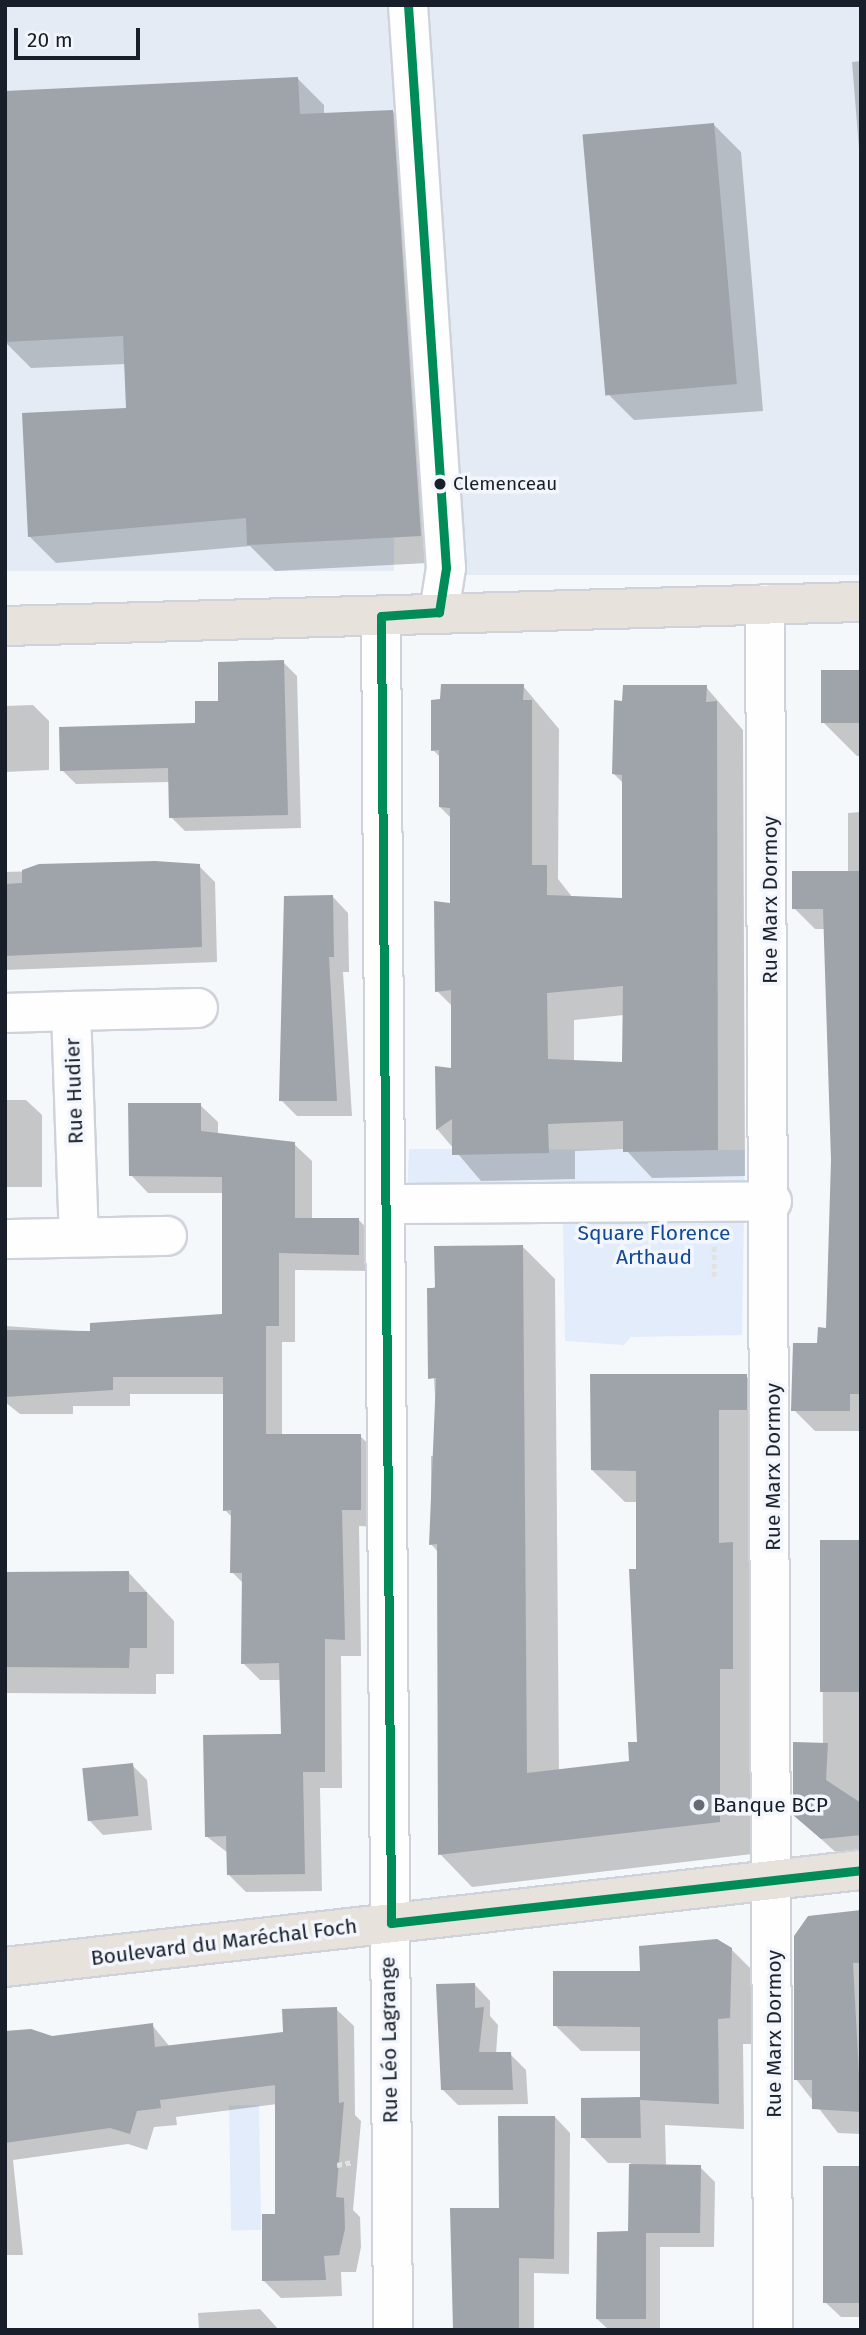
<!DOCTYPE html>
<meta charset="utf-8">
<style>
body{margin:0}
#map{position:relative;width:866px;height:2335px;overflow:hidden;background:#f5f8fb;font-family:"Fira Sans",sans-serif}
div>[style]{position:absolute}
.built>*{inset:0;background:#e4ebf4;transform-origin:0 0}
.green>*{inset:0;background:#e2ecfa;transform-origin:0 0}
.shadow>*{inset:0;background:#0003}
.building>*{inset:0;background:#9fa4aa;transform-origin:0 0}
.path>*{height:4.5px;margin-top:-2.25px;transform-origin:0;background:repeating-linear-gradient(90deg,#e1e2e3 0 5px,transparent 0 8.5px)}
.roads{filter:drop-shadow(2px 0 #ced3db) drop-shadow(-2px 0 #ced3db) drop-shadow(0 2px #ced3db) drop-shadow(0 -2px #ced3db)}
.minor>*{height:38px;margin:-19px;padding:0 19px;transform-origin:19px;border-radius:19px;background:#fefefe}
.major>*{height:38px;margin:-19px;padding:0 19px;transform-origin:19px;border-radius:19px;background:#e7e2dc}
.bus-1>*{height:9px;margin:-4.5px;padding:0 4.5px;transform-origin:4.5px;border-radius:4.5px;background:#008c59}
.dots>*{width:19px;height:19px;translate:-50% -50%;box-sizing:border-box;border:4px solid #f3f7fd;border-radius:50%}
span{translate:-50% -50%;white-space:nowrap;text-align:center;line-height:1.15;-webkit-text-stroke:7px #f3f7fd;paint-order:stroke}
.bus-label{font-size:19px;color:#181f2a}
.left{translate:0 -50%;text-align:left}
.street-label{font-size:21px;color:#181f2a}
.park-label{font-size:21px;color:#134894}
.poi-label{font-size:21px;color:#181f2a}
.frame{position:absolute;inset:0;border:7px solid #181f2a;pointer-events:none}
.scale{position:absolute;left:14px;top:28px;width:126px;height:32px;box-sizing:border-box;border:4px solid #181f2a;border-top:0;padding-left:9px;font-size:21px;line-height:24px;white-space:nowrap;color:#181f2a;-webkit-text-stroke:5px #f3f7fd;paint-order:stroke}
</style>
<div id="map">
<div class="built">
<i style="left:5px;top:5px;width:389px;height:566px"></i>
<i style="left:425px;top:5px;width:436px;height:570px"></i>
</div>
<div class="green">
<i style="clip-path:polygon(409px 1149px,745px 1150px,742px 1335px,631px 1337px,624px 1345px,565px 1341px,563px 1220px,406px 1219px)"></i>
<i style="left:259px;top:2105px;width:125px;height:30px;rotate:89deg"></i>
</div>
<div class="shadow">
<i style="clip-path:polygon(861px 61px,861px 173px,852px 62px)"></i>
<i style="clip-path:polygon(297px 78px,324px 105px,324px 115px,392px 111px,419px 138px,447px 562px,275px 571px,250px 546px,56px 563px,29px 536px,128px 410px,126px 364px,31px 368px,5px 342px,5px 93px)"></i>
<i style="clip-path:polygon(714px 125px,741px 152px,763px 411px,634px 420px,607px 393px)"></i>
<i style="clip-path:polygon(283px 662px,297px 676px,301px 828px,185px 831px,171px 817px,170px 782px,76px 784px,62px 770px,197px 725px)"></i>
<i style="clip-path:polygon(861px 678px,861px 756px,857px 756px,823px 722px)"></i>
<i style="clip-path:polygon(evenodd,523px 686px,559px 729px,558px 879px,573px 898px,624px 900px,623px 783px,614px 774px,624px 702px,706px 687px,743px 730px,745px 1176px,652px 1178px,625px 1149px,575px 1151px,575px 1179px,481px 1181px,437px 1129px,437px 1068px,453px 1070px,453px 1007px,437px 991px,452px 905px,451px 818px,440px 807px,441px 758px,433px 750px,523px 686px,624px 1015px,624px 1064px,574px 1062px,574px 1020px,624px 1015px)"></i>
<i style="clip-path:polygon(33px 705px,49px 721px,49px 770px,5px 772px,5px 706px)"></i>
<i style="clip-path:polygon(861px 812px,861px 1431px,815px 1431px,794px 1410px,828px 1330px,833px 1160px,825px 929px,815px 929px,794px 908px,848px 873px,848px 813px)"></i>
<i style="clip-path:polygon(199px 866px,215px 882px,217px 962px,5px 970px,5px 872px)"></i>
<i style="clip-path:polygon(333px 897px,348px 913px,349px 972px,343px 972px,352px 1116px,297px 1116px,281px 1100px)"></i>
<i style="clip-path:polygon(26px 1100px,42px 1115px,42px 1187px,5px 1187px,5px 1100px)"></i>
<i style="clip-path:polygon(200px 1105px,218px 1122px,218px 1134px,294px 1144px,312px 1161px,312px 1219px,358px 1219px,375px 1237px,376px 1271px,295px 1270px,295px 1342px,282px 1342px,282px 1436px,360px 1436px,378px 1453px,378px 1527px,359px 1526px,361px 1656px,341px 1656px,342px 1788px,320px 1788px,322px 1891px,246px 1892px,228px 1874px,228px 1853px,206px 1836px,283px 1736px,282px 1680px,260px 1680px,243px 1663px,244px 1584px,232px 1572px,232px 1517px,225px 1510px,225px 1394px,130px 1394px,130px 1406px,73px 1406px,73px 1414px,20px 1414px,5px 1402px,5px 1326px,92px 1332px,224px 1316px,224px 1193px,148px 1193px,131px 1175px)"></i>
<i style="clip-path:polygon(523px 1247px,555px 1279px,559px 1771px,631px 1762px,638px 1744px,638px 1502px,625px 1502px,592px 1470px,746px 1376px,779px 1409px,752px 1854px,472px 1887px,440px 1854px,438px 1552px,431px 1544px,431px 1456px,439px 1455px,428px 1290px)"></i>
<i style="clip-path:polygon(822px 1542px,861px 1542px,861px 1857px,843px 1859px,795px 1815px,823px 1745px)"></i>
<i style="clip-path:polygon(5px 1573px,129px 1573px,174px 1621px,174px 1674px,156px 1674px,156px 1694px,5px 1693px)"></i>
<i style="clip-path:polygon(132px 1765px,147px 1780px,152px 1830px,103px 1835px,89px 1820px)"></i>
<i style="clip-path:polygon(861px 1912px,861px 2134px,838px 2133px,796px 2079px)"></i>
<i style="clip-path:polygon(731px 1949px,757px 1975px,755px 2044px,743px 2044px,744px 2129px,665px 2125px,666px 2166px,700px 2167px,715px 2182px,714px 2247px,660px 2247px,660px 2330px,609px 2330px,597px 2319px,630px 2233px,631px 2163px,608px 2163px,583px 2137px,582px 2100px,642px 2099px,642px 2051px,581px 2051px,555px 2025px,641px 1973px)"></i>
<i style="clip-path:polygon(475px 1985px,490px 2001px,490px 2016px,498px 2025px,496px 2054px,510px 2054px,526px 2070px,528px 2104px,458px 2105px,442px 2089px)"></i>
<i style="clip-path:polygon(336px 2009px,354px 2026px,355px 2115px,361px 2121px,353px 2210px,360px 2217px,361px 2247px,356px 2272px,341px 2272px,342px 2296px,281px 2298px,264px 2281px,277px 2216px,277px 2104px,176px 2117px,177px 2125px,154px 2127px,147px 2150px,128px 2144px,13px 2160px,23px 2255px,5px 2255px,5px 2033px,52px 2038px,152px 2025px,170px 2047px,285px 2034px)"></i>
<i style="clip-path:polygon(555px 2117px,570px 2133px,569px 2274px,534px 2273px,534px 2330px,455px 2330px,501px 2210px)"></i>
<i style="clip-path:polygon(861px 2168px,861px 2317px,841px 2317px,825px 2302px)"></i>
<i style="clip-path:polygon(260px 2309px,279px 2330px,199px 2330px,198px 2313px)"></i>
</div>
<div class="building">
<i style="clip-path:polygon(298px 77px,300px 114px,393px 110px,421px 536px,247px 545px,246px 518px,28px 537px,22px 413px,126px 408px,123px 336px,5px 342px,5px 91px)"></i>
<i style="left:714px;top:123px;width:262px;height:132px;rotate:85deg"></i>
<i style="clip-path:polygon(284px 660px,288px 815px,169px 818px,168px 768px,60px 771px,59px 727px,195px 723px,195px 701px,218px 701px,218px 662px)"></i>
<i style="left:821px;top:670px;width:40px;height:53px"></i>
<i style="clip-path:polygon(evenodd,441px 684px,524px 684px,523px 700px,532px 700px,532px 865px,547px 865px,547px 895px,622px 898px,622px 775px,612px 774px,614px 700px,622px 701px,623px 685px,707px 685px,706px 702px,717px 701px,718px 1150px,623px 1152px,623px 1121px,548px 1124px,549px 1153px,452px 1155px,452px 1119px,436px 1130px,435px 1066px,451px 1068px,451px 990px,435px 992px,434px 901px,450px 903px,450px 808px,439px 807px,439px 750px,431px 751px,431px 700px,440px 699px,441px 684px,623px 986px,622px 1062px,548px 1059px,547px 993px,623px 986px)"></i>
<i style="clip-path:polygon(155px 861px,200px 864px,202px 947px,5px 956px,5px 884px,22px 883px,22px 870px,39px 864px)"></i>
<i style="clip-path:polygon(792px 871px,861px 871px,861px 1394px,850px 1394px,850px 1411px,791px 1411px,793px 1343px,817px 1343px,818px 1327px,826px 1328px,831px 1160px,823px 909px,792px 909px)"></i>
<i style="clip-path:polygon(333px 895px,334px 957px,329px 957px,337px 1101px,279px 1101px,284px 896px)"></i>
<i style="clip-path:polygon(128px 1103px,201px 1103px,201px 1131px,295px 1142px,295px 1218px,359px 1218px,359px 1255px,279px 1253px,279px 1326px,266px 1326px,266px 1434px,361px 1434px,361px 1510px,342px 1510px,345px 1640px,325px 1639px,325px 1772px,303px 1772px,305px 1874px,227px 1875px,226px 1836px,205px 1837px,203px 1735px,281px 1734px,279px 1663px,241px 1664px,242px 1573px,230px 1573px,231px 1510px,223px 1511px,223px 1377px,113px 1377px,113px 1390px,5px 1397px,5px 1330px,90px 1331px,90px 1323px,222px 1314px,222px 1177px,129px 1176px)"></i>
<i style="clip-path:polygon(523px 1245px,527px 1773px,629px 1761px,628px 1742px,637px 1742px,629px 1569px,636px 1569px,636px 1471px,591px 1470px,590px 1374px,747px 1374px,747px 1410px,719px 1410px,719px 1543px,733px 1542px,733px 1669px,720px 1669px,720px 1822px,438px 1855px,437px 1544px,429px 1545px,436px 1378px,428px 1379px,427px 1288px,435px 1288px,434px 1246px)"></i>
<i style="left:820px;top:1540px;width:41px;height:152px"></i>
<i style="clip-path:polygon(129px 1571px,129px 1592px,147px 1592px,147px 1648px,130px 1648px,129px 1668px,5px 1667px,5px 1572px)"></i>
<i style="clip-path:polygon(793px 1742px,828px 1743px,826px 1780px,861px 1803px,861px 1835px,821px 1839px,793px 1815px)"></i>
<i style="left:133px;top:1763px;width:53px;height:51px;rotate:84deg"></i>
<i style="clip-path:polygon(861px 1910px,861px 1963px,853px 1963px,861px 2112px,812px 2109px,812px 2080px,794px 2080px,794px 1936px,808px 1916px)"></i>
<i style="clip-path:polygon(717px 1939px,732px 1948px,730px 2018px,718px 2019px,719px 2104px,640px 2100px,641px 2138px,581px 2138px,581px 2098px,640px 2097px,640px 2027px,553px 2026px,553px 1971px,640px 1971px,639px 1946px)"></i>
<i style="clip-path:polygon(475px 1983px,475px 2008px,484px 2007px,479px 2052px,511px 2052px,513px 2090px,441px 2090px,436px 1984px)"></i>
<i style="clip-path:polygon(337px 2007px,339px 2103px,344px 2102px,336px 2197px,344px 2198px,345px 2229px,339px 2255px,324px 2256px,326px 2280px,262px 2281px,262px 2214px,275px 2214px,275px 2085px,160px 2100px,161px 2108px,137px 2111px,130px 2134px,110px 2128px,5px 2143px,5px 2031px,31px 2029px,52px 2036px,153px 2023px,155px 2047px,283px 2032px,282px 2009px)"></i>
<i style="clip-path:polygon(498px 2116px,555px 2116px,554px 2259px,519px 2258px,519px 2328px,453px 2330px,450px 2208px,499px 2208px)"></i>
<i style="clip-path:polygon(629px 2164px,701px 2165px,700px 2233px,646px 2233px,646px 2319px,596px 2319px,597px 2232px,628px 2231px)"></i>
<i style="left:823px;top:2166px;width:38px;height:137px"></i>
</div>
<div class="path">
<i style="left:714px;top:1277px;width:36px;rotate:-90deg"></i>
<i style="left:337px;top:2165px;width:16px;rotate:-11deg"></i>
</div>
<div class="roads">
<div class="minor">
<i style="left:408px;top:5px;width:564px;rotate:86.14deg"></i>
<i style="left:446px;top:568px;width:45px;rotate:99deg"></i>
<i style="left:765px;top:604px;width:1726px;rotate:89.73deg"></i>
<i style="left:381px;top:616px;width:1714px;rotate:89.6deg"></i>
<i style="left:71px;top:1011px;width:127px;rotate:-1.4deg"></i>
<i style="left:5px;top:1013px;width:66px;rotate:-1.7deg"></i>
<i style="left:71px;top:1011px;width:226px;rotate:88deg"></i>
<i style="left:386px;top:1204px;width:386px;rotate:-0.4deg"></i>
<i style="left:5px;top:1239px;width:162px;rotate:-1.1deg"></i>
</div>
<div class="major">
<i style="left:5px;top:626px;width:856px;rotate:-1.61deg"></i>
<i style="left:5px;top:1967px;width:861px;rotate:-6.47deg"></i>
</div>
</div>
<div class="bus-1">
<i style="left:408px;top:5px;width:564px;rotate:86.14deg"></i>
<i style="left:446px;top:568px;width:45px;rotate:99deg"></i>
<i style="left:439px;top:612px;width:58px;rotate:176.1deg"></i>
<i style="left:381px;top:616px;width:1307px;rotate:89.56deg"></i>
<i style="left:391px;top:1923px;width:473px;rotate:-6.4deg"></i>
</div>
<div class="dots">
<i style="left:440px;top:484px;background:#181f2a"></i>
<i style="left:699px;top:1805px;background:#656b73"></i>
</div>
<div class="bus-label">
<span class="left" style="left:453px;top:484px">Clemenceau</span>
</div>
<div class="street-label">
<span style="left:770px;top:900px;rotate:-90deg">Rue Marx Dormoy</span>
<span style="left:74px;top:1091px;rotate:-92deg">Rue Hudier</span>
<span style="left:773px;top:1467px;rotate:-90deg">Rue Marx Dormoy</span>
<span style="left:224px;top:1942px;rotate:-7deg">Boulevard du Maréchal Foch</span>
<span style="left:774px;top:2034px;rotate:-90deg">Rue Marx Dormoy</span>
<span style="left:389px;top:2040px;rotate:-91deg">Rue Léo Lagrange</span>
</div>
<div class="park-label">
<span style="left:654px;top:1245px">Square Florence<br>Arthaud</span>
</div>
<div class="poi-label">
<span class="left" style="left:713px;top:1805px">Banque BCP</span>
</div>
<div class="frame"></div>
<div class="scale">20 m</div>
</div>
